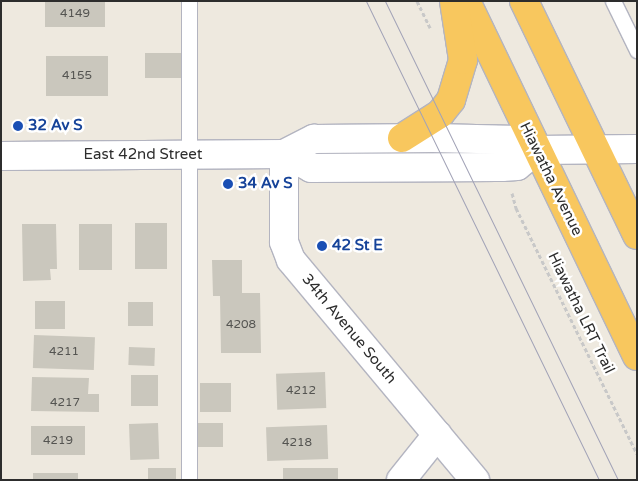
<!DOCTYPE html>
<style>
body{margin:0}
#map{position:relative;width:638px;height:481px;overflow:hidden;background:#eee9df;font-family:"Varela Round",sans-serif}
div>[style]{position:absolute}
.building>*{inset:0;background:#cac7bd;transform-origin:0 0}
.path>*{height:3px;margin-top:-1.5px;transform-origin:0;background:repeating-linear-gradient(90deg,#c8c8c8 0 4px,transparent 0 6.5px)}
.roads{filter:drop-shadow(1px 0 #b3b4c0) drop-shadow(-1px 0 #b3b4c0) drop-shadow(0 1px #b3b4c0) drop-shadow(0 -1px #b3b4c0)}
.service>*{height:15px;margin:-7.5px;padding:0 7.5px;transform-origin:7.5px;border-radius:7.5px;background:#fff}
.minor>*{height:28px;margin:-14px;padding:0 14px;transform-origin:14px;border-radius:14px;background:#fff}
.tertiary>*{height:28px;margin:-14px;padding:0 14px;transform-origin:14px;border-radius:14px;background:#fff}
.trunk>*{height:28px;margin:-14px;padding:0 14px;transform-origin:14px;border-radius:14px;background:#f8c75e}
.tram>*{height:1px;margin:-0.5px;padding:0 0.5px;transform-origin:0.5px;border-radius:0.5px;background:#a2a3b7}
.dots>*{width:14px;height:14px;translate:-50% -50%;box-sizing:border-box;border:2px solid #fff;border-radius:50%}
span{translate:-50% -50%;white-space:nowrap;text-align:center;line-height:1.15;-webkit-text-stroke:5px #fff;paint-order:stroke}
.number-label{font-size:12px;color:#545451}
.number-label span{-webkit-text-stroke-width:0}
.transit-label{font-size:15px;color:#164399;font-weight:700}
.left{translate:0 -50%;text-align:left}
.street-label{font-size:15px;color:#2d2d2d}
.frame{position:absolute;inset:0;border:2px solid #2d2d2d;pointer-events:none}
</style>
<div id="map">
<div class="building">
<i style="left:45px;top:1px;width:60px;height:26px"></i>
<i style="left:145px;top:53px;width:36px;height:25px"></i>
<i style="left:46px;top:56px;width:62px;height:40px"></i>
<i style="left:135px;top:223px;width:32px;height:46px"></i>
<i style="clip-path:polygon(22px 224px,56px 224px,57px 269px,50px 269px,51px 280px,23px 281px)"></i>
<i style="left:79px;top:224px;width:33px;height:46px"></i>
<i style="clip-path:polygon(212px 260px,242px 260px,242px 293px,260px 293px,261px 353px,221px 353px,220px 296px,213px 296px)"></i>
<i style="left:35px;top:301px;width:30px;height:28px"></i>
<i style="left:128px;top:302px;width:25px;height:24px"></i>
<i style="left:34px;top:335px;width:61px;height:33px;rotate:2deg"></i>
<i style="left:129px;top:347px;width:26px;height:18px;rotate:2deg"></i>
<i style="left:325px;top:372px;width:36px;height:49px;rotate:88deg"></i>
<i style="left:158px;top:375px;width:31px;height:27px;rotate:90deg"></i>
<i style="clip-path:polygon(32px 377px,89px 378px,88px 394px,99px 394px,99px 412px,31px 411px)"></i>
<i style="left:200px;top:383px;width:31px;height:29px"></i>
<i style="left:158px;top:423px;width:36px;height:29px;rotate:88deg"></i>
<i style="left:193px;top:423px;width:30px;height:24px"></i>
<i style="left:327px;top:425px;width:34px;height:61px;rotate:88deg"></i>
<i style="left:85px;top:426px;width:29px;height:54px;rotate:90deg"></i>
<i style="left:148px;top:468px;width:28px;height:12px"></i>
<i style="left:338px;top:468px;width:12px;height:55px;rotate:90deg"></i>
<i style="left:33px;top:473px;width:45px;height:7px"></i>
</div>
<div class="path">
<i style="left:417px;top:1px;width:30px;rotate:64deg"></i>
<i style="left:512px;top:193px;width:16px;rotate:75deg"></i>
<i style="left:516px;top:208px;width:274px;rotate:63.8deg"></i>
</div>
<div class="roads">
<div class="service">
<i style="left:189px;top:1px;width:479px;rotate:90deg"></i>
<i style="left:613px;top:1px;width:55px;rotate:63.9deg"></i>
</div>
<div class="minor">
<i style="left:401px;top:480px;width:58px;rotate:-51.3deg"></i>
</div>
<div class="tertiary">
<i style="left:284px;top:154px;width:88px;rotate:90deg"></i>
<i style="left:284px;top:242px;width:19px;rotate:69deg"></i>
<i style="left:291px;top:260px;width:287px;rotate:50.1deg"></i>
<i style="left:284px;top:154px;width:30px;rotate:27deg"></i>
<i style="left:311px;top:168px;width:191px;rotate:-0.3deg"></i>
<i style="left:502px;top:167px;width:15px;rotate:-4deg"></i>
<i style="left:517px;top:166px;width:26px;rotate:-39deg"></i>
<i style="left:1px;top:156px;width:283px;rotate:-0.4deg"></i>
<i style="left:284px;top:154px;width:34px;rotate:-27deg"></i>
<i style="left:314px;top:139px;width:119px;rotate:-0.5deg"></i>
<i style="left:433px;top:138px;width:87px;rotate:1.3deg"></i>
<i style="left:520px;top:140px;width:20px;rotate:30deg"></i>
<i style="left:537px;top:150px;width:100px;rotate:-0.6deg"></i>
</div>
<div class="trunk">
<i style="left:466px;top:1px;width:394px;rotate:64.3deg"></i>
<i style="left:524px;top:1px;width:260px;rotate:64.2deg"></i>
<i style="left:402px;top:138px;width:45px;rotate:-32.3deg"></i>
<i style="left:440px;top:114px;width:18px;rotate:-52deg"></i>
<i style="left:451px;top:100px;width:42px;rotate:-73.3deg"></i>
<i style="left:463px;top:60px;width:60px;rotate:-98.7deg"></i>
</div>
</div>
<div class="tram">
<i style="left:366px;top:1px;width:533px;rotate:64.06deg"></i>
<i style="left:385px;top:1px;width:533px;rotate:64.06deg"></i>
</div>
<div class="dots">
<i style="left:18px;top:126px;background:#1a4fb4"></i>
<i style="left:228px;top:184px;background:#1a4fb4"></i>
<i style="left:322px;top:246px;background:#1a4fb4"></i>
</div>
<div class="number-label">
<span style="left:75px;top:14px">4149</span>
<span style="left:77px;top:76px">4155</span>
<span style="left:241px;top:325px">4208</span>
<span style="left:64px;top:352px">4211</span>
<span style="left:301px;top:391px">4212</span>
<span style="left:65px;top:403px">4217</span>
<span style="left:58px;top:441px">4219</span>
<span style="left:297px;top:443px">4218</span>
</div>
<div class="transit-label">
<span class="left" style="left:28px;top:126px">32 Av S</span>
<span class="left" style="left:238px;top:184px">34 Av S</span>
<span class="left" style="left:332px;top:246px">42 St E</span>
</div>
<div class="street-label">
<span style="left:143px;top:155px">East 42nd Street</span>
<span style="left:551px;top:179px;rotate:64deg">Hiawatha Avenue</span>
<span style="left:581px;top:313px;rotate:64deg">Hiawatha LRT Trail</span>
<span style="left:349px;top:329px;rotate:50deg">34th Avenue South</span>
</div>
<div class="frame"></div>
</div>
